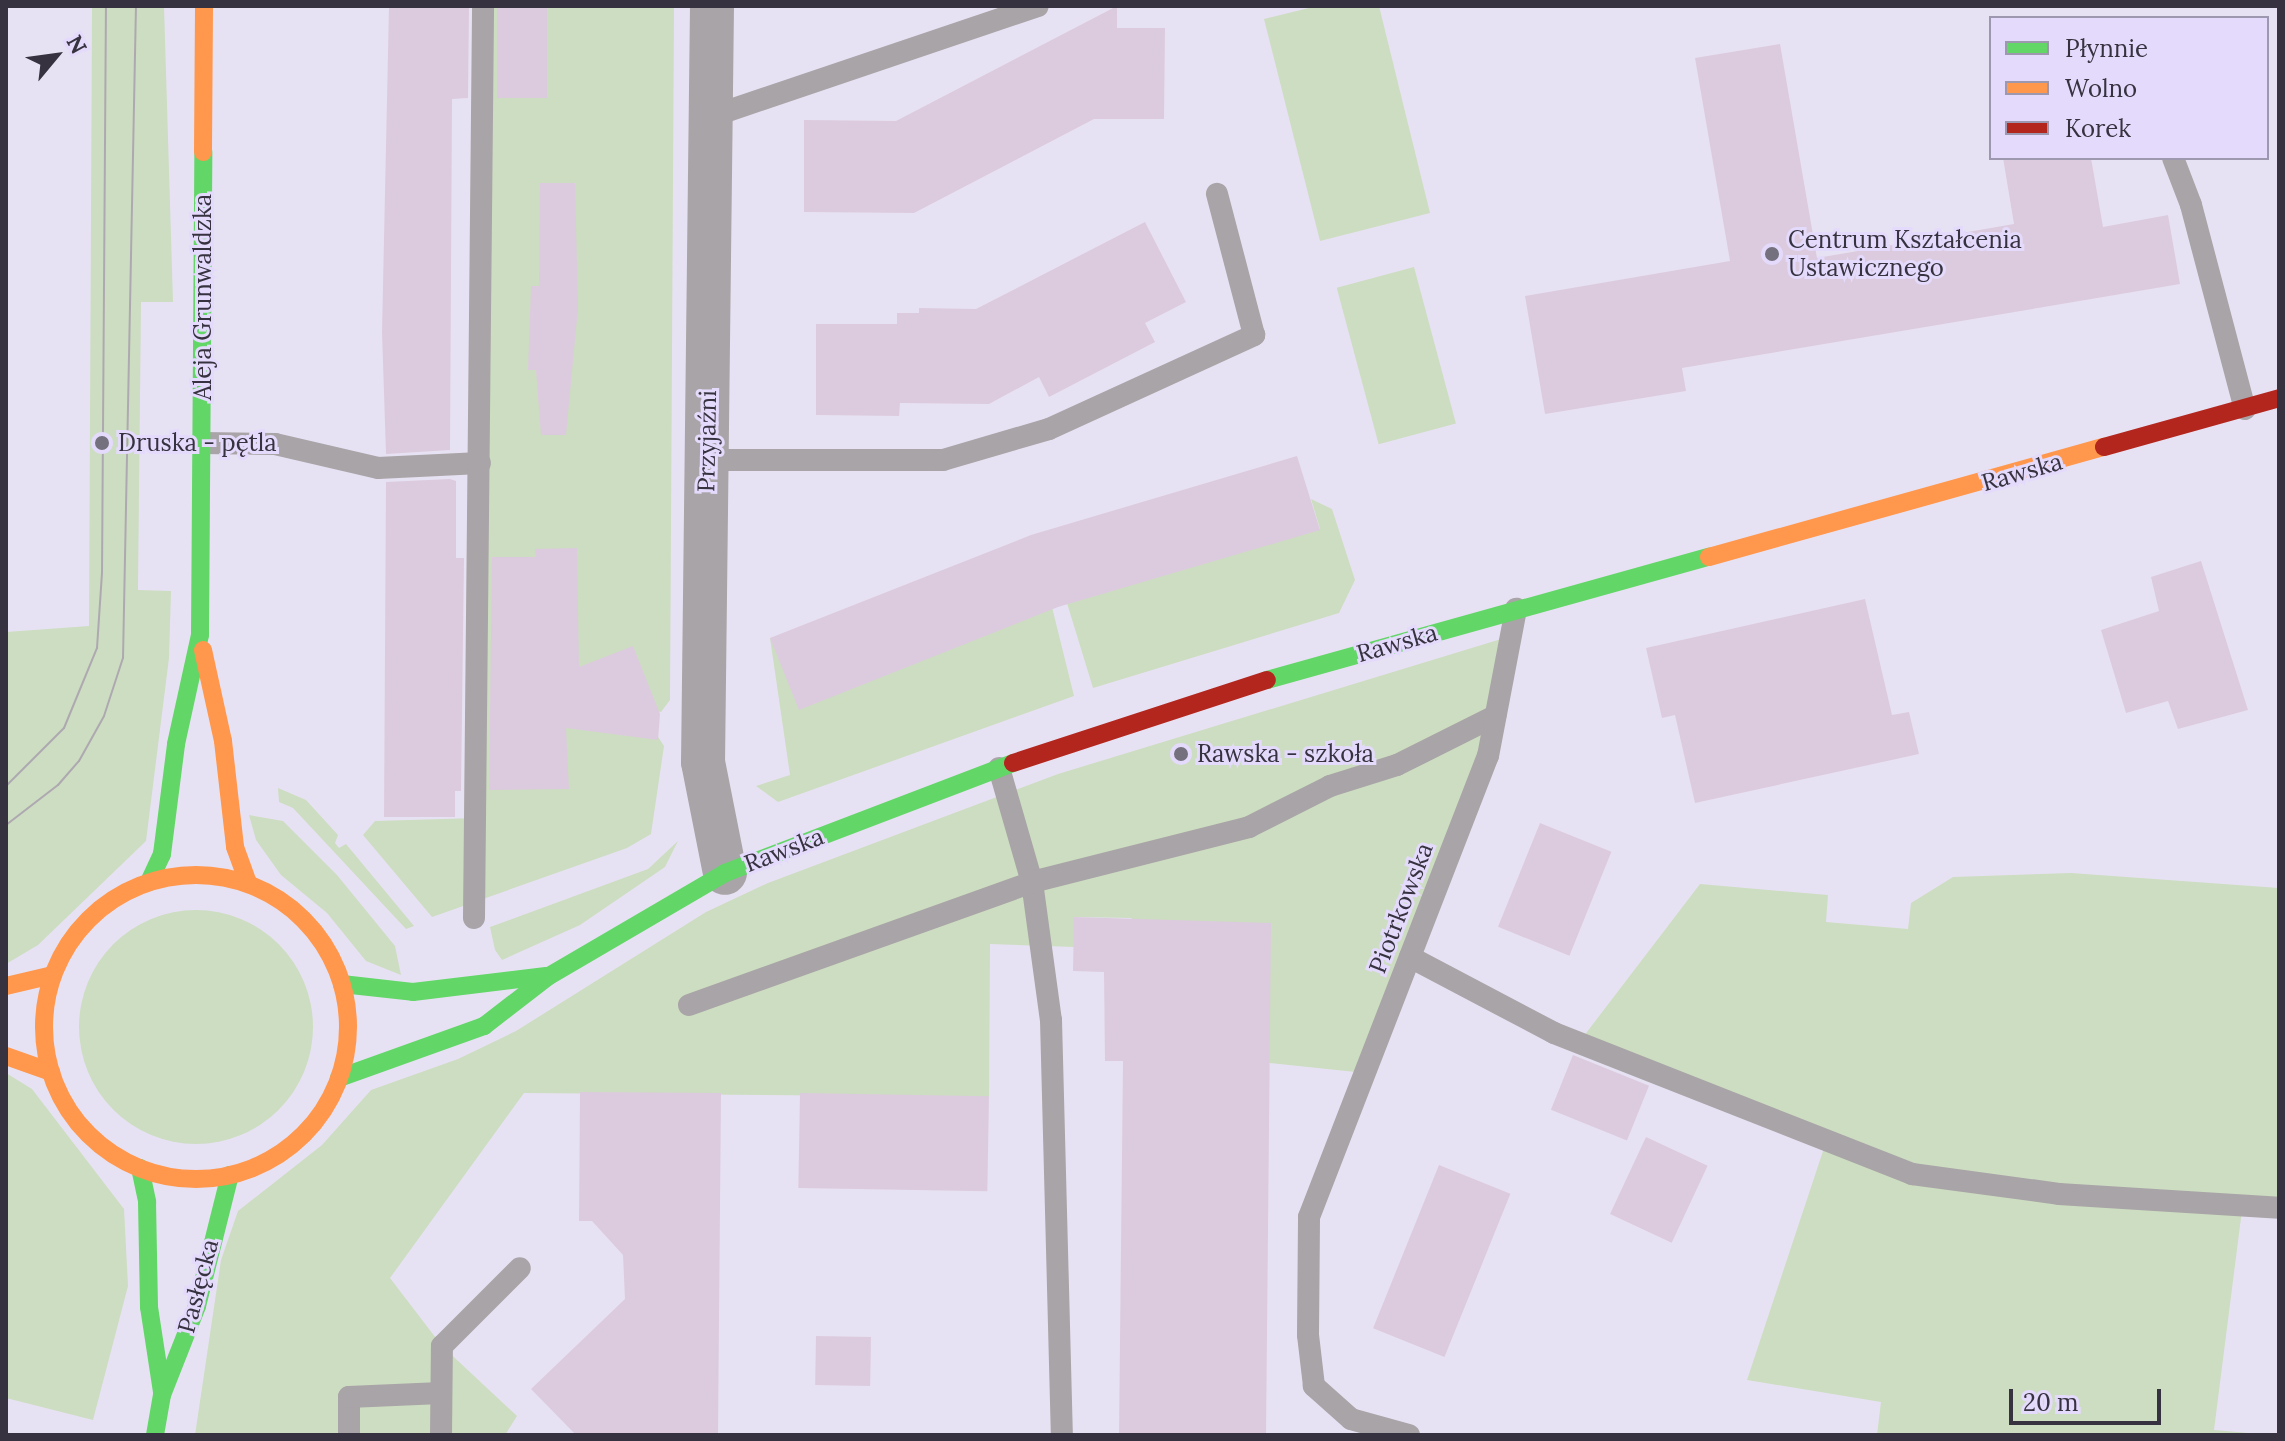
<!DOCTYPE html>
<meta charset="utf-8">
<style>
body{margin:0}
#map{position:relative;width:2285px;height:1441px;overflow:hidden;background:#e7e2f3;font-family:Lora,serif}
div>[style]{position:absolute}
.green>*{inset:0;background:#cdddc1;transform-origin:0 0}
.round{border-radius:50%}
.building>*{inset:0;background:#dccbde;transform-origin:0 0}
.lane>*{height:22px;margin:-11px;padding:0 11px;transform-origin:11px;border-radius:11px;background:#a9a4a7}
.street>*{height:44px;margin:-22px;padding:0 22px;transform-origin:22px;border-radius:22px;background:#a9a4a7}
.fast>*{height:18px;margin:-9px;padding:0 9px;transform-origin:9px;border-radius:9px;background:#63d668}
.slow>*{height:18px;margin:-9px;padding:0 9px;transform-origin:9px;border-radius:9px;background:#ff974d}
.slow>.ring{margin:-9px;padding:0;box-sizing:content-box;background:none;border:18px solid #ff974d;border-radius:50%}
.jam>*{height:18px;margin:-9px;padding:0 9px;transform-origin:9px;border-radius:9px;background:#b3261e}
.tram>*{height:2px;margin:-1px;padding:0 1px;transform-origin:1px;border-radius:1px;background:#aea9b1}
.dots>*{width:22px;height:22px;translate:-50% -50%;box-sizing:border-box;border:4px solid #e4dafb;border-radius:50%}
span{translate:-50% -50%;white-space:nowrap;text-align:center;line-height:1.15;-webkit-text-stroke:6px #e4dafb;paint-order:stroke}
.poi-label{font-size:24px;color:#36323f}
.left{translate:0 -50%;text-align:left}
.street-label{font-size:24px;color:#36323f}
.frame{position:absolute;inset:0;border:8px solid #36323f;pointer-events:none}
.legend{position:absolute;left:1989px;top:16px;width:280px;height:144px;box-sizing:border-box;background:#e4dafb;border:2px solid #9e97b0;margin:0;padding:10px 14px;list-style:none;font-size:24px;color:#36323f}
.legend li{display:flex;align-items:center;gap:16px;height:40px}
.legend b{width:40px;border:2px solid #9e97b0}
.north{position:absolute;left:16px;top:16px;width:80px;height:80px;-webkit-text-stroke:6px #e4dafb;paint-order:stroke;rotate:61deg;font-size:22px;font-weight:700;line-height:32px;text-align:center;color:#36323f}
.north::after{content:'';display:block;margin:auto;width:28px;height:36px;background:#36323f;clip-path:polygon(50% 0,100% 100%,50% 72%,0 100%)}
.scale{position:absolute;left:2009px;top:1389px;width:152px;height:36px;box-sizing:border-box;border:4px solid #36323f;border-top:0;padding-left:10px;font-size:24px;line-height:28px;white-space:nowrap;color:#36323f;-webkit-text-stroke:6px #e4dafb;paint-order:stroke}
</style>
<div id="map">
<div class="green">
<i style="clip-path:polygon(92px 6px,164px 6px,173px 302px,141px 302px,138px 590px,171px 591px,169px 658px,146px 841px,38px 945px,6px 964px,6px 632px,89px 626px)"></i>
<i style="clip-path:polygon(483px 6px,674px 6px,670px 700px,661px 712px,640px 709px,664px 746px,651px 834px,627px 848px,432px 917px,363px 835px,375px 821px,477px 818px)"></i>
<i style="clip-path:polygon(1317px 6px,1379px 6px,1430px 213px,1320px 241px,1264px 19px)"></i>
<i style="left:1414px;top:267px;width:162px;height:80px;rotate:75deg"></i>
<i style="clip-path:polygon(1311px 499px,1332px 509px,1355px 580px,1339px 613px,1093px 688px,1059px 577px,1320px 529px)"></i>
<i style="clip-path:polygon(1050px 599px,1074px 696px,778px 802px,756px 786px,790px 775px,770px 638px)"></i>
<i style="clip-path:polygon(1511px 636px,1488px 756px,1365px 1073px,1269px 1063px,1131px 918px,1075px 917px,1074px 947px,990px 944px,989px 1097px,524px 1093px,390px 1278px,442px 1346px,517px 1416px,505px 1435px,195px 1435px,221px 1260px,238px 1211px,322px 1145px,371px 1090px,458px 1059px,516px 1031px,706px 912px,768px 883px,1058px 774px)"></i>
<i style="clip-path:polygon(278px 788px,306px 800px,338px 835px,335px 843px,339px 848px,346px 844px,414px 926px,406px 929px,293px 808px,279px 802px)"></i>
<i style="clip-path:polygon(249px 815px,283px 821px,337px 875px,395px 946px,401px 975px,366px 961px,327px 913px,281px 875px,256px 840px)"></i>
<i style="clip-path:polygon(678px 841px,665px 867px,580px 925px,502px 960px,495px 950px,490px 927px,648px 869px)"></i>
<i style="clip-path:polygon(2071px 873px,2279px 888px,2279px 1212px,2242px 1210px,2214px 1430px,2272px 1435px,1877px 1435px,1881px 1402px,1747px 1380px,1827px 1139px,1580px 1041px,1700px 884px,1828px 895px,1826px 922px,1908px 929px,1911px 903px,1953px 877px)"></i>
<i class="round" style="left:79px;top:910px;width:234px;height:234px"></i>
<i style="clip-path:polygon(6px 1073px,32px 1089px,124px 1209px,128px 1286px,93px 1420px,6px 1398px)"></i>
</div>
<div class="building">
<i style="clip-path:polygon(389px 6px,469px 6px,468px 98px,452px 99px,450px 450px,386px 454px,382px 332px)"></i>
<i style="left:497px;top:6px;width:50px;height:92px"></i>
<i style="clip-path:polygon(1117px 6px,1117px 28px,1165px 28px,1164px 119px,1094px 119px,914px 213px,804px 212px,804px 120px,896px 121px)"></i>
<i style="clip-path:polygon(1780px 44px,1817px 258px,2014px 224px,2003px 158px,2091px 158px,2103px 227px,2168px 215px,2180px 284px,1682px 368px,1686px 391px,1545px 414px,1525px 296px,1730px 261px,1695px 58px)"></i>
<i style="clip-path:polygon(540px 183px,575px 183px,578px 308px,566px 435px,541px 435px,536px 370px,528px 370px,531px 286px,539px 286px)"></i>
<i style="clip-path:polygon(1145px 222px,1186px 302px,1145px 323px,1155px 342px,1049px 397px,1039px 377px,989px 404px,900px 403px,899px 416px,816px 415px,816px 324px,897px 324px,897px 313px,919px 313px,919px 308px,976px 309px)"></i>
<i style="clip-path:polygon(1297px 456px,1320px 530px,1058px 607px,799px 710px,770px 638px,1031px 535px)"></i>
<i style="clip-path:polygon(450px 479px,456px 481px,456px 558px,464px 558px,461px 791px,455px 791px,455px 817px,384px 817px,386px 482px)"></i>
<i style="clip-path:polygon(577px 548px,579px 667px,633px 646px,660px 714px,658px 740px,566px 728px,569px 789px,489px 790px,492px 557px,536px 557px,535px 549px)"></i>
<i style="clip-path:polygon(2201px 561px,2248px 710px,2178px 729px,2168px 701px,2126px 713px,2101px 630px,2159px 611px,2151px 577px)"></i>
<i style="clip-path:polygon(1865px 599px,1892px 715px,1909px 712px,1919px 754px,1695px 803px,1675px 715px,1662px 718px,1646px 648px)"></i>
<i style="left:1540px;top:823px;width:77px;height:112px;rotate:22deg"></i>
<i style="clip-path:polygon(1074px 917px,1271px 923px,1266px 1435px,1119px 1435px,1123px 1061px,1105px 1061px,1104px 972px,1073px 971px)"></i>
<i style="left:1573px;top:1055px;width:82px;height:59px;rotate:22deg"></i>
<i style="clip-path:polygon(580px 1092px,721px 1093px,718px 1435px,576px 1435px,531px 1389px,625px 1299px,623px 1255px,592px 1221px,579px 1221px)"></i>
<i style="left:800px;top:1093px;width:189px;height:95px;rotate:1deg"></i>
<i style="left:1646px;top:1137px;width:68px;height:85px;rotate:25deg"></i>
<i style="left:1439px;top:1165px;width:77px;height:176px;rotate:22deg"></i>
<i style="left:816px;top:1336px;width:55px;height:49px;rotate:1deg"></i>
</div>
<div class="lane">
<i style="left:710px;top:117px;width:346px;rotate:-18.7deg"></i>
<i style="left:2173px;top:158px;width:50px;rotate:69deg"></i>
<i style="left:2191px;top:205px;width:211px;rotate:75.2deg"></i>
<i style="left:202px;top:443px;width:73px;rotate:0.8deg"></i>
<i style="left:275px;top:444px;width:106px;rotate:13.1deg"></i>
<i style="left:378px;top:468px;width:102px;rotate:-2.8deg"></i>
<i style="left:706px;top:460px;width:237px"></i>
<i style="left:943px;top:460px;width:110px;rotate:-16.3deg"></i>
<i style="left:1049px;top:429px;width:226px;rotate:-24.6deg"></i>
<i style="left:1254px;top:335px;width:146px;rotate:-104.7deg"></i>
<i style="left:999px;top:768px;width:119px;rotate:73.9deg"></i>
<i style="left:1032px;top:882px;width:139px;rotate:82.2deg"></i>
<i style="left:1051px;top:1020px;width:415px;rotate:88.5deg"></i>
<i style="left:474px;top:918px;width:912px;rotate:-89.43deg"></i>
<i style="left:1410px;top:957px;width:163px;rotate:27.8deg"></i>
<i style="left:1554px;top:1033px;width:385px;rotate:21.5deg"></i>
<i style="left:1912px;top:1174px;width:148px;rotate:7.7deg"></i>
<i style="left:2059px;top:1194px;width:220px;rotate:3.6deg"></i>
<i style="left:689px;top:1005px;width:364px;rotate:-19.7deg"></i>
<i style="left:1032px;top:882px;width:224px;rotate:-14.2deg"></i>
<i style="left:1249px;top:827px;width:91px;rotate:-26.8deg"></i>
<i style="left:1330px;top:786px;width:70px;rotate:-17.4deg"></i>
<i style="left:1397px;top:765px;width:110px;rotate:-26.6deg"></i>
<i style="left:349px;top:1435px;width:38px;rotate:-90deg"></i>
<i style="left:349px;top:1397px;width:92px;rotate:-2.5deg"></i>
<i style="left:441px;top:1435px;width:89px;rotate:-89.4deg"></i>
<i style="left:442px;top:1346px;width:110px;rotate:-45deg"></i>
<i style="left:1409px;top:1435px;width:60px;rotate:-164.6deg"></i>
<i style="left:1351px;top:1419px;width:50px;rotate:-138.3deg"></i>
<i style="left:1314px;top:1386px;width:51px;rotate:-96.7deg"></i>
<i style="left:1308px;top:1335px;width:118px;rotate:-89.5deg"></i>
<i style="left:1309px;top:1217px;width:495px;rotate:-68.8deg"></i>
<i style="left:1488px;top:756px;width:150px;rotate:-79.2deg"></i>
</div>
<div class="street">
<i style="left:712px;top:6px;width:756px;rotate:90.68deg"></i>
<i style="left:703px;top:762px;width:113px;rotate:78.8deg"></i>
</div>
<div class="fast">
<i style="left:1267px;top:680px;width:459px;rotate:-15.6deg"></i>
<i style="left:149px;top:882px;width:31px;rotate:-65deg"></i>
<i style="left:162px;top:854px;width:111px;rotate:-82.7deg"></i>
<i style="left:176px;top:744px;width:112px;rotate:-77.6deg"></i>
<i style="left:200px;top:635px;width:483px;rotate:-89.6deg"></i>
<i style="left:342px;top:984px;width:71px;rotate:6.4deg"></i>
<i style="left:413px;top:992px;width:134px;rotate:-6.9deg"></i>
<i style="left:339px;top:1078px;width:154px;rotate:-19.7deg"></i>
<i style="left:484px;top:1026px;width:82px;rotate:-37.6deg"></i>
<i style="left:549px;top:976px;width:204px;rotate:-30.3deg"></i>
<i style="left:725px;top:873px;width:308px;rotate:-20.9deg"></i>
<i style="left:140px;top:1168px;width:35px;rotate:78deg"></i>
<i style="left:147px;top:1202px;width:105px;rotate:88.9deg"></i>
<i style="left:149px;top:1307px;width:86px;rotate:81.3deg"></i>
<i style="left:155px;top:1435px;width:41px;rotate:-80.1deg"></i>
<i style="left:162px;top:1395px;width:96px;rotate:-68.5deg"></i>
<i style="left:197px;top:1306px;width:135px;rotate:-75.9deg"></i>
</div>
<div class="slow">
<i style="left:203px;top:152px;width:146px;rotate:-89.6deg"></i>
<i style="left:1709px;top:557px;width:410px;rotate:-15.6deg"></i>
<i style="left:203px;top:650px;width:93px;rotate:77.6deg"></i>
<i style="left:223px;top:741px;width:107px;rotate:83.5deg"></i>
<i style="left:235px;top:847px;width:38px;rotate:70deg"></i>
<i class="ring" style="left:44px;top:875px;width:286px;height:286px"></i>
<i style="left:6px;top:986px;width:48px;rotate:-13.2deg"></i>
<i style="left:6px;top:1056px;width:48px;rotate:19.6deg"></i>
</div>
<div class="jam">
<i style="left:2104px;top:447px;width:182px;rotate:-15.6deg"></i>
<i style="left:1013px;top:763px;width:267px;rotate:-18.1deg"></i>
</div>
<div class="tram">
<i style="left:6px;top:786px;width:82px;rotate:-45deg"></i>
<i style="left:64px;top:728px;width:87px;rotate:-67.6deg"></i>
<i style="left:97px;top:648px;width:75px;rotate:-86.2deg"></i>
<i style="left:102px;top:573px;width:567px;rotate:-89.6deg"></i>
<i style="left:6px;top:825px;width:66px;rotate:-37.6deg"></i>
<i style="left:58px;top:785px;width:32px;rotate:-49deg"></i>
<i style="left:79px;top:761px;width:51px;rotate:-60.9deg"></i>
<i style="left:104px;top:716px;width:61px;rotate:-71.9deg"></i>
<i style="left:123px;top:658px;width:652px;rotate:-88.86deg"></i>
</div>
<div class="dots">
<i style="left:1772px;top:254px;background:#74707e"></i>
<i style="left:102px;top:443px;background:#74707e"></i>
<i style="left:1181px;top:754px;background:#74707e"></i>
</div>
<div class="poi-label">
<span class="left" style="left:1788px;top:254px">Centrum Kształcenia<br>Ustawicznego</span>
<span class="left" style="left:118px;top:443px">Druska - pętla</span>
<span class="left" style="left:1197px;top:754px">Rawska - szkoła</span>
</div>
<div class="street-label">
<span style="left:203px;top:297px;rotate:-90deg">Aleja Grunwaldzka</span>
<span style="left:707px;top:441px;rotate:-89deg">Przyjaźni</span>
<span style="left:2022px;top:472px;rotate:-16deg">Rawska</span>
<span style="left:1397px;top:643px;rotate:-16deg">Rawska</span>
<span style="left:784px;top:850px;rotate:-21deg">Rawska</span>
<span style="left:1401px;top:908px;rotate:-69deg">Piotrkowska</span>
<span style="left:198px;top:1286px;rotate:-75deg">Pasłęcka</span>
</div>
<div class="frame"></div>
<ul class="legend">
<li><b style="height:10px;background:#63d668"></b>Płynnie</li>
<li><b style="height:10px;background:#ff974d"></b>Wolno</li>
<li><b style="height:10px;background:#b3261e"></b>Korek</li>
</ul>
<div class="north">N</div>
<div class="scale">20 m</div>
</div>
